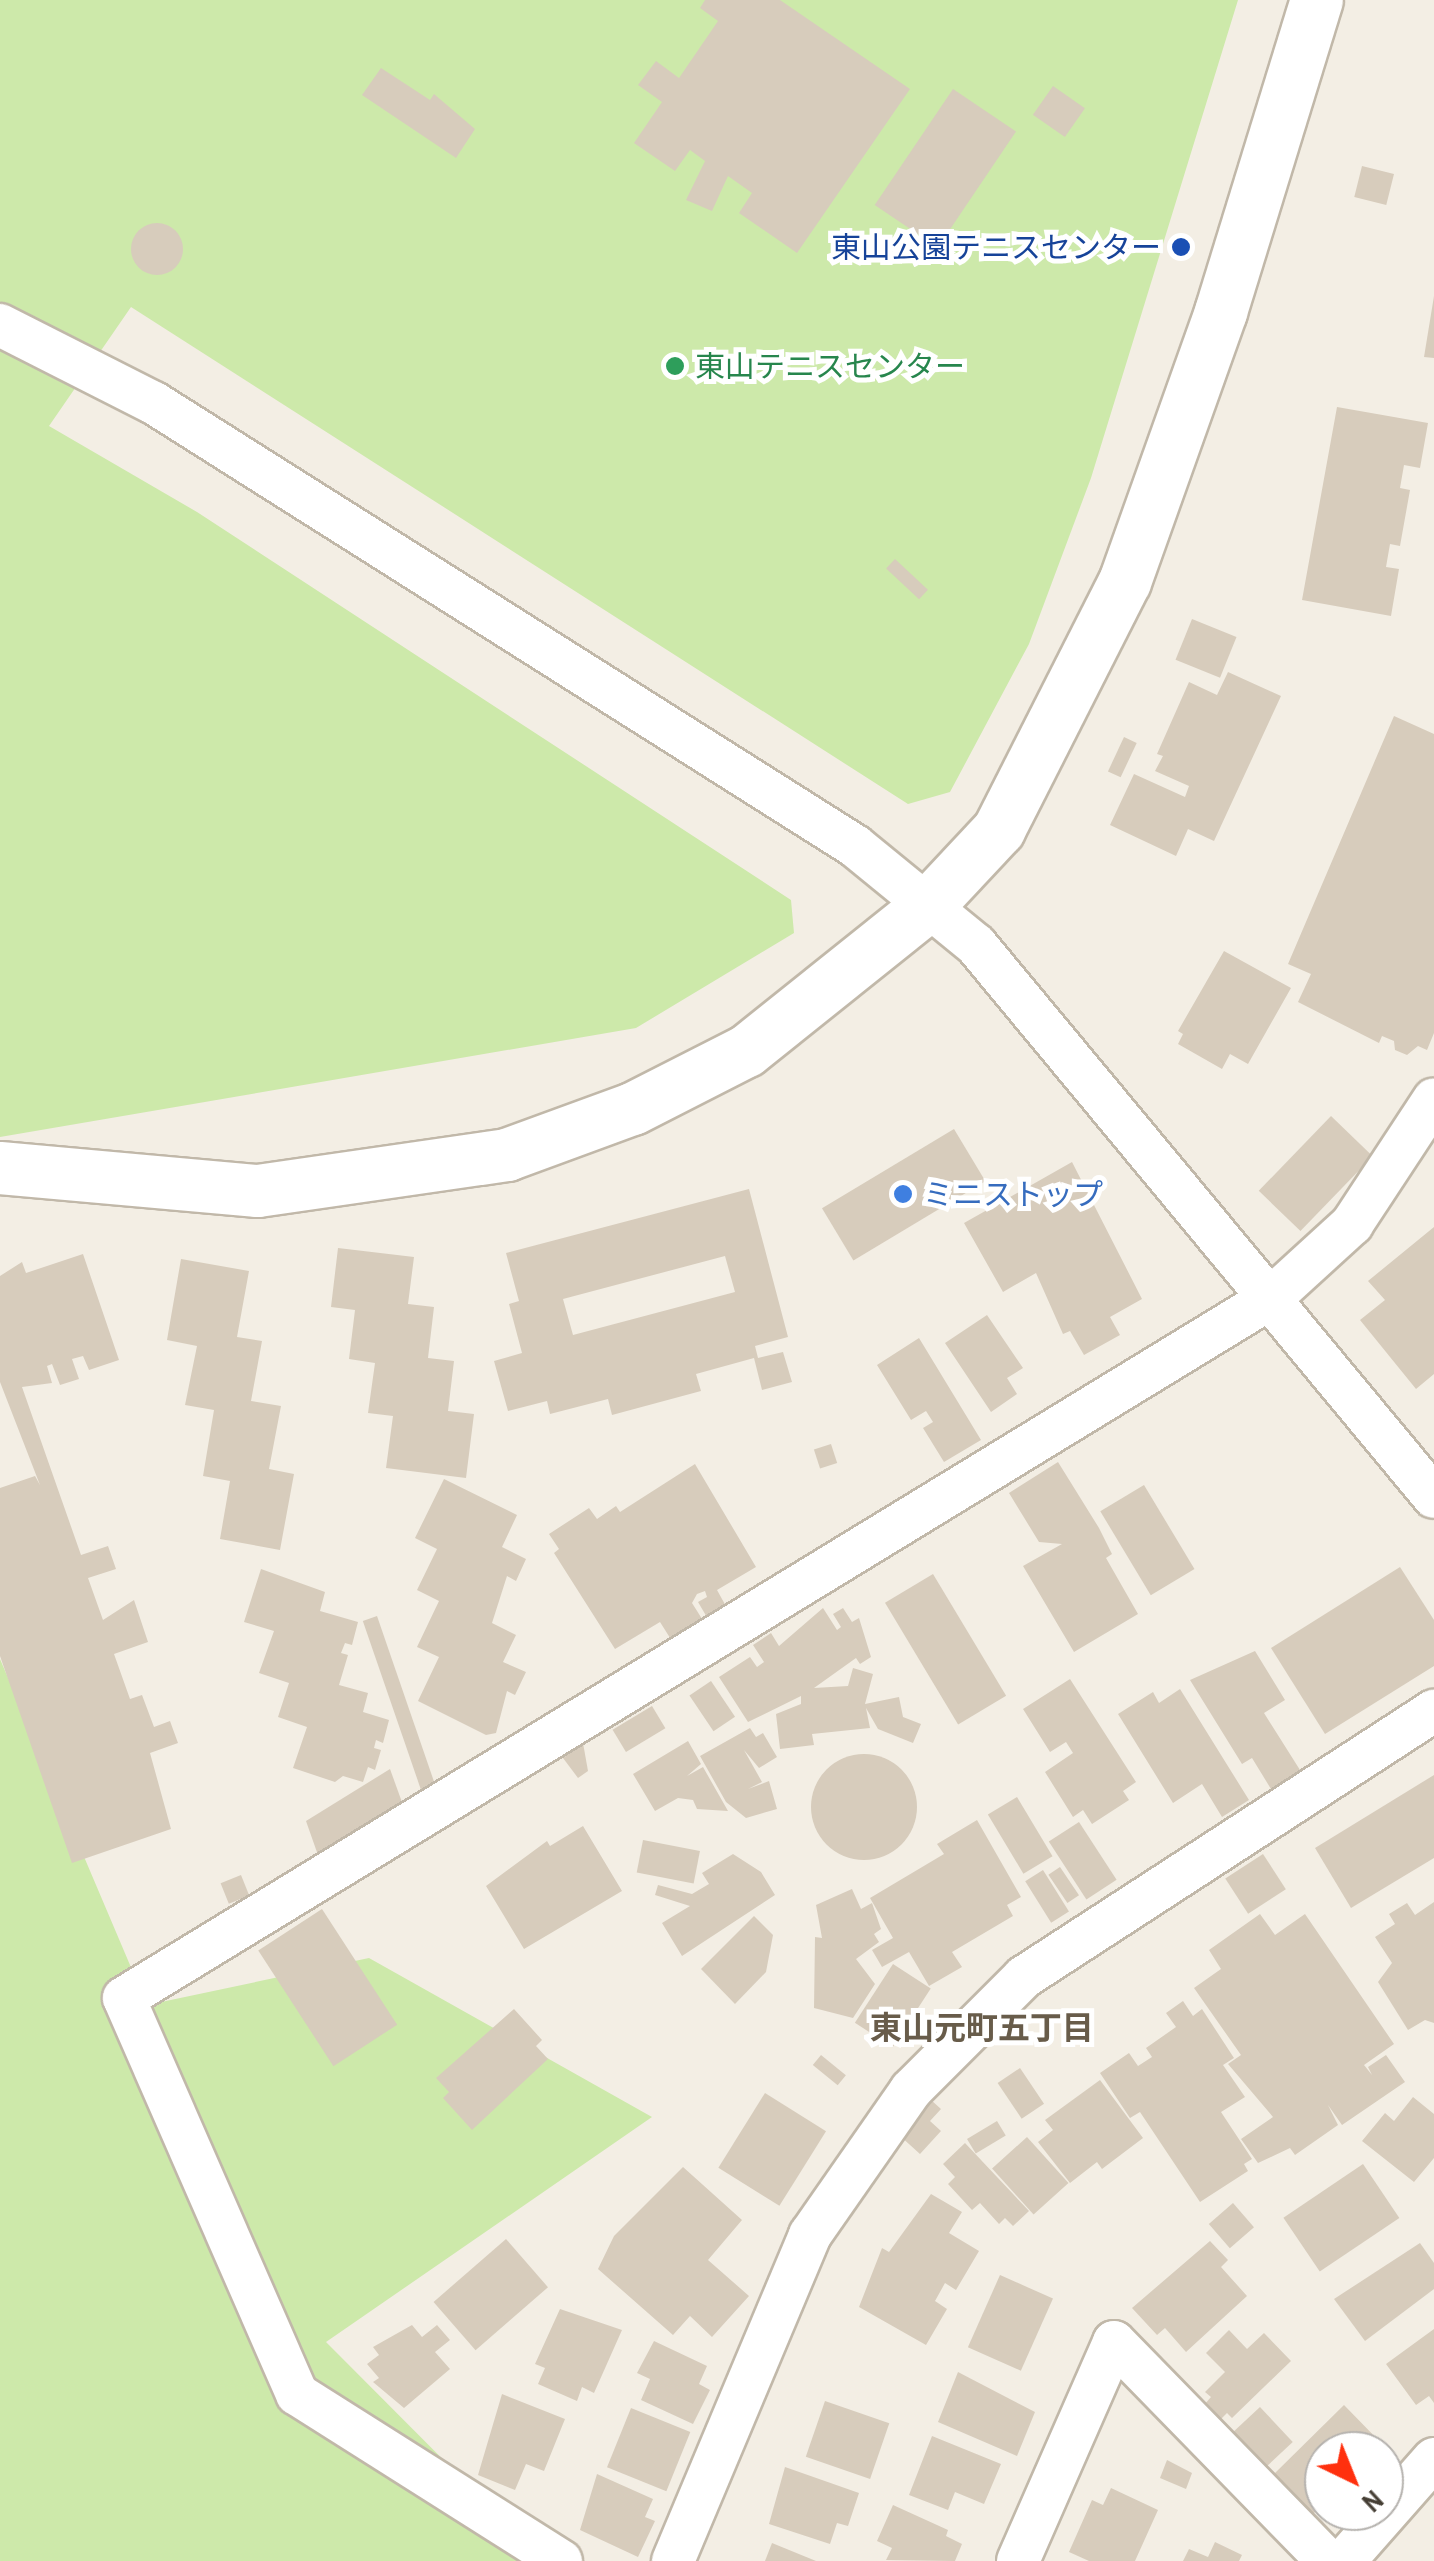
<!DOCTYPE html>
<meta charset="utf-8">
<style>
body{margin:0}
#map{position:relative;width:1434px;height:2561px;overflow:hidden;background:#f3eee4;font-family:"Archivo Narrow","Noto Sans JP",sans-serif}
div>[style]{position:absolute}
.green>*{inset:0;background:#cde9aa}
.building>*{inset:0;background:#d7ccbc;transform-origin:0 0}
.round{border-radius:50%}
.roads{filter:drop-shadow(2px 0 #c1b8a9) drop-shadow(-2px 0 #c1b8a9) drop-shadow(0 2px #c1b8a9) drop-shadow(0 -2px #c1b8a9)}
.minor>*{height:42px;margin:-21px;padding:0 21px;transform-origin:21px;border-radius:21px;background:#fff}
.tertiary>*{height:52px;margin:-26px;padding:0 26px;transform-origin:26px;border-radius:26px;background:#fff}
.dots>*{width:28px;height:28px;translate:-50% -50%;box-sizing:border-box;border:5px solid #fff;border-radius:50%}
span{translate:-50% -50%;white-space:nowrap;text-align:center;line-height:1.15;-webkit-text-stroke:10px #fff;paint-order:stroke}
.transit-label{font-size:30px;color:#164399}
.right{translate:-100% -50%;text-align:right}
.leisure-label{font-size:30px;color:#27864d}
.left{translate:0 -50%;text-align:left}
.shop-label{font-size:30px;color:#366cbe}
.neighbourhood-label{font-size:32px;color:#685c4a;font-weight:700}
.north{position:absolute;left:1304px;top:2431px;width:100px;height:100px;box-sizing:border-box;background:#fff;border:2px solid #b5b2ae;border-radius:50%;rotate:137deg;font-size:28px;font-weight:700;line-height:40px;text-align:center;color:#453e34}
.north::after{content:'';display:block;margin:auto;width:35px;height:45px;background:#ff300e;clip-path:polygon(50% 0,100% 100%,50% 72%,0 100%)}
</style>
<div id="map">
<div class="green">
<i style="clip-path:polygon(0 0,1238px 0,1091px 478px,1029px 644px,950px 792px,908px 804px,131px 307px,49px 426px,197px 512px,791px 900px,794px 933px,636px 1028px,0 1137px)"></i>
<i style="clip-path:polygon(0 1659px,147px 2005px,369px 1958px,652px 2117px,326px 2342px,544px 2561px,0 2561px)"></i>
</div>
<div class="building">
<i style="clip-path:polygon(705px 0,780px 0,910px 89px,797px 253px,739px 213px,752px 193px,728px 176px,712px 211px,686px 200px,705px 161px,690px 150px,675px 171px,634px 143px,662px 102px,638px 85px,656px 61px,679px 78px,718px 21px,700px 8px)"></i>
<i style="clip-path:polygon(381px 68px,430px 100px,434px 94px,475px 129px,456px 158px,362px 95px)"></i>
<i style="left:1053px;top:86px;width:39px;height:35px;rotate:35deg"></i>
<i style="left:953px;top:89px;width:76px;height:140px;rotate:34deg"></i>
<i style="left:1362px;top:166px;width:33px;height:32px;rotate:14deg"></i>
<i class="round" style="left:131px;top:223px;width:52px;height:52px"></i>
<i style="clip-path:polygon(1434px 296px,1434px 358px,1424px 357px)"></i>
<i style="clip-path:polygon(1337px 407px,1428px 423px,1420px 468px,1404px 465px,1400px 488px,1410px 490px,1400px 546px,1390px 544px,1386px 567px,1399px 569px,1391px 616px,1302px 600px)"></i>
<i style="left:895px;top:559px;width:45px;height:13px;rotate:43deg"></i>
<i style="left:1192px;top:619px;width:48px;height:44px;rotate:22deg"></i>
<i style="clip-path:polygon(1228px 672px,1281px 696px,1214px 841px,1188px 829px,1176px 856px,1110px 825px,1134px 774px,1185px 797px,1189px 786px,1155px 771px,1163px 756px,1157px 754px,1189px 682px,1217px 695px)"></i>
<i style="clip-path:polygon(1394px 716px,1434px 734px,1434px 1033px,1427px 1050px,1418px 1046px,1407px 1055px,1395px 1050px,1394px 1041px,1382px 1036px,1379px 1043px,1298px 1002px,1311px 974px,1288px 964px)"></i>
<i style="left:1124px;top:737px;width:14px;height:38px;rotate:25deg"></i>
<i style="clip-path:polygon(1224px 951px,1291px 988px,1248px 1064px,1230px 1054px,1222px 1069px,1178px 1044px,1183px 1034px,1178px 1031px)"></i>
<i style="left:1331px;top:1116px;width:58px;height:104px;rotate:44deg"></i>
<i style="left:954px;top:1129px;width:61px;height:154px;rotate:59deg"></i>
<i style="clip-path:polygon(1072px 1162px,1142px 1299px,1110px 1317px,1120px 1335px,1084px 1355px,1070px 1331px,1063px 1334px,1036px 1273px,1003px 1292px,964px 1223px)"></i>
<i style="clip-path:polygon(evenodd,749px 1189px,788px 1337px,755px 1346px,758px 1358px,783px 1352px,792px 1382px,762px 1390px,754px 1358px,696px 1374px,701px 1391px,612px 1415px,608px 1399px,550px 1414px,547px 1401px,508px 1411px,494px 1361px,522px 1353px,509px 1304px,519px 1301px,506px 1253px,749px 1189px,725px 1256px,735px 1292px,573px 1335px,563px 1299px,725px 1256px)"></i>
<i style="clip-path:polygon(1434px 1227px,1434px 1374px,1416px 1389px,1360px 1320px,1385px 1300px,1368px 1281px)"></i>
<i style="clip-path:polygon(338px 1248px,414px 1257px,408px 1304px,434px 1307px,428px 1358px,454px 1361px,448px 1411px,474px 1414px,466px 1478px,386px 1468px,393px 1416px,368px 1413px,375px 1363px,349px 1359px,355px 1310px,331px 1307px)"></i>
<i style="clip-path:polygon(83px 1254px,119px 1360px,89px 1370px,83px 1356px,72px 1359px,79px 1379px,60px 1385px,52px 1364px,47px 1366px,52px 1383px,22px 1387px,81px 1555px,108px 1546px,116px 1569px,88px 1578px,103px 1620px,134px 1600px,148px 1642px,114px 1654px,130px 1699px,142px 1695px,154px 1727px,170px 1721px,178px 1743px,150px 1753px,171px 1829px,72px 1863px,0 1656px,0 1488px,35px 1476px,40px 1485px,0 1382px,0 1276px,22px 1262px,26px 1273px)"></i>
<i style="clip-path:polygon(181px 1259px,249px 1271px,237px 1337px,262px 1341px,251px 1401px,281px 1406px,269px 1469px,294px 1474px,280px 1550px,220px 1539px,230px 1481px,203px 1476px,214px 1410px,185px 1405px,197px 1346px,167px 1340px)"></i>
<i style="clip-path:polygon(987px 1315px,1023px 1368px,1007px 1378px,1017px 1394px,991px 1412px,945px 1343px)"></i>
<i style="clip-path:polygon(919px 1338px,981px 1440px,944px 1462px,923px 1428px,933px 1422px,926px 1411px,911px 1420px,877px 1365px)"></i>
<i style="left:831px;top:1444px;width:20px;height:18px;rotate:72deg"></i>
<i style="clip-path:polygon(1058px 1462px,1099px 1528px,1112px 1554px,1106px 1558px,1138px 1614px,1074px 1652px,1023px 1566px,1062px 1544px,1039px 1542px,1009px 1493px)"></i>
<i style="clip-path:polygon(695px 1464px,756px 1567px,717px 1590px,727px 1608px,708px 1619px,698px 1602px,707px 1597px,705px 1591px,697px 1594px,692px 1603px,704px 1622px,672px 1641px,660px 1622px,615px 1649px,554px 1553px,559px 1549px,549px 1534px,589px 1508px,597px 1519px,616px 1506px,620px 1512px)"></i>
<i style="clip-path:polygon(444px 1479px,517px 1515px,502px 1547px,526px 1559px,516px 1581px,507px 1576px,492px 1623px,516px 1635px,503px 1662px,526px 1672px,515px 1695px,507px 1691px,496px 1733px,486px 1735px,418px 1701px,439px 1657px,417px 1647px,439px 1601px,417px 1590px,437px 1549px,415px 1538px)"></i>
<i style="left:1144px;top:1485px;width:98px;height:51px;rotate:59deg"></i>
<i style="clip-path:polygon(1400px 1567px,1434px 1620px,1434px 1666px,1325px 1734px,1271px 1648px)"></i>
<i style="clip-path:polygon(261px 1569px,325px 1592px,320px 1611px,358px 1622px,352px 1645px,345px 1643px,341px 1653px,348px 1655px,339px 1685px,368px 1693px,363px 1712px,389px 1720px,383px 1743px,376px 1740px,374px 1748px,381px 1750px,375px 1770px,368px 1767px,363px 1782px,343px 1776px,335px 1782px,293px 1768px,307px 1727px,278px 1717px,289px 1683px,259px 1673px,274px 1631px,244px 1622px)"></i>
<i style="left:933px;top:1574px;width:142px;height:56px;rotate:59deg"></i>
<i style="clip-path:polygon(823px 1608px,837px 1630px,841px 1627px,833px 1614px,843px 1608px,852px 1622px,859px 1618px,871px 1657px,860px 1664px,856px 1658px,814px 1688px,848px 1686px,853px 1668px,873px 1674px,865px 1704px,899px 1697px,903px 1717px,921px 1724px,913px 1743px,878px 1729px,866px 1708px,870px 1728px,812px 1734px,814px 1745px,780px 1749px,776px 1714px,801px 1704px,801px 1696px,748px 1722px,719px 1677px,750px 1657px,757px 1667px,764px 1662px,753px 1645px,771px 1633px,779px 1646px)"></i>
<i style="left:377px;top:1616px;width:179px;height:15px;rotate:71deg"></i>
<i style="clip-path:polygon(1255px 1651px,1285px 1700px,1264px 1713px,1300px 1770px,1271px 1789px,1252px 1758px,1242px 1764px,1190px 1680px)"></i>
<i style="clip-path:polygon(1070px 1679px,1136px 1782px,1123px 1791px,1129px 1800px,1092px 1824px,1083px 1810px,1073px 1817px,1045px 1772px,1073px 1753px,1066px 1742px,1050px 1752px,1023px 1709px)"></i>
<i style="left:711px;top:1681px;width:43px;height:26px;rotate:56deg"></i>
<i style="clip-path:polygon(1180px 1689px,1249px 1800px,1222px 1817px,1202px 1784px,1173px 1803px,1118px 1714px,1153px 1692px,1159px 1703px)"></i>
<i style="left:652px;top:1706px;width:26px;height:46px;rotate:59deg"></i>
<i style="clip-path:polygon(750px 1728px,756px 1737px,763px 1733px,777px 1757px,759px 1768px,744px 1750px,762px 1782px,748px 1789px,769px 1781px,777px 1809px,746px 1818px,726px 1802px,700px 1756px)"></i>
<i style="clip-path:polygon(688px 1741px,701px 1764px,687px 1776px,703px 1767px,728px 1811px,697px 1809px,693px 1800px,678px 1798px,655px 1811px,633px 1774px)"></i>
<i style="clip-path:polygon(583px 1743px,588px 1771px,578px 1778px,563px 1758px)"></i>
<i class="round" style="left:811px;top:1754px;width:106px;height:106px"></i>
<i style="clip-path:polygon(390px 1769px,403px 1805px,319px 1858px,306px 1821px)"></i>
<i style="clip-path:polygon(1434px 1775px,1434px 1858px,1351px 1908px,1315px 1848px)"></i>
<i style="left:1017px;top:1797px;width:69px;height:34px;rotate:59deg"></i>
<i style="clip-path:polygon(977px 1820px,1021px 1897px,1007px 1905px,1013px 1916px,952px 1952px,962px 1967px,929px 1986px,909px 1952px,882px 1967px,872px 1950px,893px 1938px,870px 1898px,944px 1854px,937px 1844px)"></i>
<i style="left:1079px;top:1822px;width:69px;height:36px;rotate:57deg"></i>
<i style="clip-path:polygon(583px 1826px,622px 1891px,524px 1949px,486px 1886px,547px 1841px,550px 1846px)"></i>
<i style="left:643px;top:1840px;width:58px;height:33px;rotate:11deg"></i>
<i style="clip-path:polygon(733px 1854px,761px 1872px,775px 1895px,682px 1956px,662px 1923px,690px 1906px,655px 1895px,658px 1885px,692px 1894px,709px 1884px,702px 1873px)"></i>
<i style="left:1263px;top:1854px;width:42px;height:45px;rotate:57deg"></i>
<i style="left:1060px;top:1867px;width:34px;height:14px;rotate:56deg"></i>
<i style="left:1043px;top:1870px;width:49px;height:21px;rotate:58deg"></i>
<i style="left:241px;top:1875px;width:22px;height:22px;rotate:68deg"></i>
<i style="clip-path:polygon(852px 1889px,861px 1909px,872px 1903px,881px 1929px,874px 1934px,879px 1942px,856px 1959px,875px 1984px,853px 2018px,814px 2008px,815px 1937px,822px 1938px,816px 1905px)"></i>
<i style="clip-path:polygon(1434px 1902px,1434px 2023px,1425px 2020px,1408px 2030px,1378px 1982px,1392px 1963px,1375px 1937px,1395px 1924px,1389px 1914px,1407px 1903px,1415px 1915px)"></i>
<i style="left:322px;top:1909px;width:138px;height:76px;rotate:57deg"></i>
<i style="clip-path:polygon(1260px 1914px,1275px 1935px,1305px 1914px,1394px 2044px,1364px 2065px,1372px 2075px,1368px 2067px,1386px 2055px,1405px 2082px,1342px 2125px,1328px 2105px,1338px 2125px,1295px 2155px,1290px 2148px,1258px 2163px,1241px 2139px,1273px 2117px,1228px 2064px,1241px 2055px,1194px 1988px,1221px 1969px,1209px 1950px)"></i>
<i style="clip-path:polygon(754px 1916px,773px 1935px,766px 1972px,735px 2004px,701px 1969px)"></i>
<i style="left:893px;top:1964px;width:45px;height:70px;rotate:33deg"></i>
<i style="clip-path:polygon(1183px 2001px,1193px 2016px,1202px 2009px,1234px 2058px,1223px 2065px,1245px 2097px,1221px 2112px,1252px 2159px,1244px 2164px,1248px 2171px,1200px 2202px,1140px 2112px,1130px 2118px,1100px 2073px,1129px 2053px,1138px 2066px,1152px 2057px,1146px 2048px,1176px 2027px,1166px 2013px)"></i>
<i style="clip-path:polygon(514px 2009px,542px 2040px,536px 2046px,548px 2059px,472px 2130px,443px 2098px,449px 2092px,436px 2078px)"></i>
<i style="left:821px;top:2055px;width:32px;height:13px;rotate:39deg"></i>
<i style="left:1020px;top:2068px;width:43px;height:27px;rotate:56deg"></i>
<i style="clip-path:polygon(1100px 2080px,1143px 2138px,1102px 2169px,1097px 2162px,1070px 2183px,1038px 2142px,1053px 2130px,1045px 2120px)"></i>
<i style="left:765px;top:2093px;width:72px;height:88px;rotate:32deg"></i>
<i style="clip-path:polygon(1413px 2097px,1434px 2114px,1434px 2158px,1414px 2182px,1362px 2141px,1385px 2113px,1394px 2121px)"></i>
<i style="clip-path:polygon(931px 2100px,941px 2109px,930px 2121px,941px 2131px,920px 2154px,899px 2135px)"></i>
<i style="left:997px;top:2121px;width:17px;height:35px;rotate:59deg"></i>
<i style="left:1027px;top:2137px;width:62px;height:47px;rotate:48deg"></i>
<i style="clip-path:polygon(965px 2143px,1029px 2211px,1013px 2226px,1005px 2218px,999px 2224px,980px 2203px,972px 2210px,948px 2184px,955px 2177px,943px 2164px)"></i>
<i style="left:1363px;top:2164px;width:65px;height:96px;rotate:56deg"></i>
<i style="clip-path:polygon(683px 2167px,742px 2220px,708px 2260px,749px 2296px,712px 2337px,690px 2316px,673px 2335px,598px 2269px,614px 2236px)"></i>
<i style="clip-path:polygon(931px 2194px,962px 2212px,949px 2233px,979px 2251px,956px 2290px,945px 2283px,935px 2301px,947px 2309px,926px 2345px,859px 2307px,882px 2248px,889px 2252px)"></i>
<i style="left:1233px;top:2203px;width:32px;height:32px;rotate:49deg"></i>
<i style="left:506px;top:2239px;width:64px;height:96px;rotate:49deg"></i>
<i style="clip-path:polygon(1210px 2241px,1228px 2260px,1221px 2267px,1247px 2296px,1186px 2352px,1165px 2328px,1157px 2335px,1132px 2308px)"></i>
<i style="clip-path:polygon(1420px 2243px,1434px 2263px,1434px 2289px,1365px 2341px,1334px 2299px)"></i>
<i style="left:1000px;top:2275px;width:58px;height:79px;rotate:24deg"></i>
<i style="clip-path:polygon(560px 2309px,622px 2330px,594px 2393px,582px 2387px,577px 2401px,538px 2384px,545px 2368px,535px 2364px)"></i>
<i style="clip-path:polygon(412px 2325px,422px 2337px,437px 2325px,450px 2340px,435px 2352px,450px 2369px,404px 2408px,373px 2382px,379px 2378px,367px 2364px,379px 2355px,373px 2347px)"></i>
<i style="clip-path:polygon(1434px 2329px,1434px 2403px,1429px 2396px,1416px 2405px,1386px 2364px)"></i>
<i style="clip-path:polygon(1229px 2330px,1247px 2349px,1264px 2333px,1291px 2361px,1232px 2418px,1227px 2413px,1219px 2421px,1204px 2405px,1211px 2397px,1205px 2392px,1225px 2372px,1206px 2353px)"></i>
<i style="clip-path:polygon(654px 2341px,707px 2366px,699px 2384px,710px 2390px,693px 2424px,641px 2400px,650px 2379px,637px 2373px)"></i>
<i style="clip-path:polygon(958px 2372px,1035px 2412px,1017px 2456px,938px 2422px)"></i>
<i style="clip-path:polygon(502px 2394px,565px 2419px,544px 2471px,526px 2464px,515px 2490px,478px 2475px)"></i>
<i style="left:825px;top:2401px;width:68px;height:59px;rotate:19deg"></i>
<i style="clip-path:polygon(1344px 2405px,1383px 2445px,1378px 2451px,1324px 2451px,1324px 2503px,1313px 2514px,1274px 2474px)"></i>
<i style="left:1260px;top:2407px;width:48px;height:47px;rotate:47deg"></i>
<i style="left:631px;top:2408px;width:64px;height:64px;rotate:22deg"></i>
<i style="clip-path:polygon(932px 2436px,1001px 2464px,984px 2504px,955px 2492px,948px 2510px,909px 2495px)"></i>
<i style="clip-path:polygon(1167px 2460px,1192px 2473px,1186px 2489px,1160px 2478px)"></i>
<i style="clip-path:polygon(785px 2467px,859px 2493px,848px 2526px,837px 2523px,830px 2544px,769px 2524px)"></i>
<i style="clip-path:polygon(597px 2474px,653px 2499px,645px 2517px,655px 2521px,638px 2557px,580px 2530px)"></i>
<i style="clip-path:polygon(1111px 2488px,1158px 2510px,1135px 2561px,1089px 2561px,1069px 2552px,1092px 2500px,1103px 2505px)"></i>
<i style="clip-path:polygon(893px 2505px,948px 2530px,946px 2536px,962px 2544px,955px 2561px,886px 2560px,892px 2548px,877px 2541px)"></i>
<i style="clip-path:polygon(1215px 2542px,1242px 2555px,1239px 2561px,1183px 2561px,1189px 2549px,1208px 2557px)"></i>
<i style="clip-path:polygon(772px 2543px,816px 2561px,765px 2561px)"></i>
</div>
<div class="roads">
<div class="minor">
<i style="left:0;top:325px;width:173px;rotate:26.9deg"></i>
<i style="left:154px;top:403px;width:829px;rotate:32.29deg"></i>
<i style="left:855px;top:846px;width:156px;rotate:39.3deg"></i>
<i style="left:976px;top:945px;width:717px;rotate:50.32deg"></i>
<i style="left:561px;top:2561px;width:312px;rotate:-147.7deg"></i>
<i style="left:297px;top:2394px;width:432px;rotate:-113.6deg"></i>
<i style="left:124px;top:1998px;width:1344px;rotate:-31.4deg"></i>
<i style="left:1271px;top:1298px;width:110px;rotate:-42.4deg"></i>
<i style="left:1352px;top:1224px;width:149px;rotate:-56.7deg"></i>
<i style="left:673px;top:2561px;width:354px;rotate:-67.2deg"></i>
<i style="left:810px;top:2235px;width:177px;rotate:-55.1deg"></i>
<i style="left:911px;top:2090px;width:160px;rotate:-45deg"></i>
<i style="left:1024px;top:1977px;width:489px;rotate:-33deg"></i>
<i style="left:1018px;top:2561px;width:239px;rotate:-66.3deg"></i>
<i style="left:1114px;top:2342px;width:306px;rotate:45.7deg"></i>
<i style="left:1344px;top:2561px;width:136px;rotate:-48.6deg"></i>
</div>
<div class="tertiary">
<i style="left:0;top:1168px;width:259px;rotate:5.1deg"></i>
<i style="left:258px;top:1191px;width:252px;rotate:-8.2deg"></i>
<i style="left:507px;top:1155px;width:134px;rotate:-20.1deg"></i>
<i style="left:633px;top:1109px;width:128px;rotate:-27deg"></i>
<i style="left:747px;top:1051px;width:232px;rotate:-38.7deg"></i>
<i style="left:928px;top:906px;width:104px;rotate:-46.9deg"></i>
<i style="left:999px;top:830px;width:278px;rotate:-63.1deg"></i>
<i style="left:1125px;top:582px;width:287px;rotate:-70.4deg"></i>
<i style="left:1221px;top:312px;width:326px;rotate:-72.9deg"></i>
</div>
</div>
<div class="dots">
<i style="left:1181px;top:247px;background:#1a4fb4"></i>
<i style="left:675px;top:366px;background:#2e9e5b"></i>
<i style="left:903px;top:1194px;background:#3f7fe0"></i>
</div>
<div class="transit-label">
<span class="right" style="left:1161px;top:247px">東山公園テニスセンター</span>
</div>
<div class="leisure-label">
<span class="left" style="left:695px;top:366px">東山テニスセンター</span>
</div>
<div class="shop-label">
<span class="left" style="left:923px;top:1194px">ミニストップ</span>
</div>
<div class="neighbourhood-label">
<span style="left:982px;top:2028px">東山元町五丁目</span>
</div>
<div class="north">N</div>
</div>
